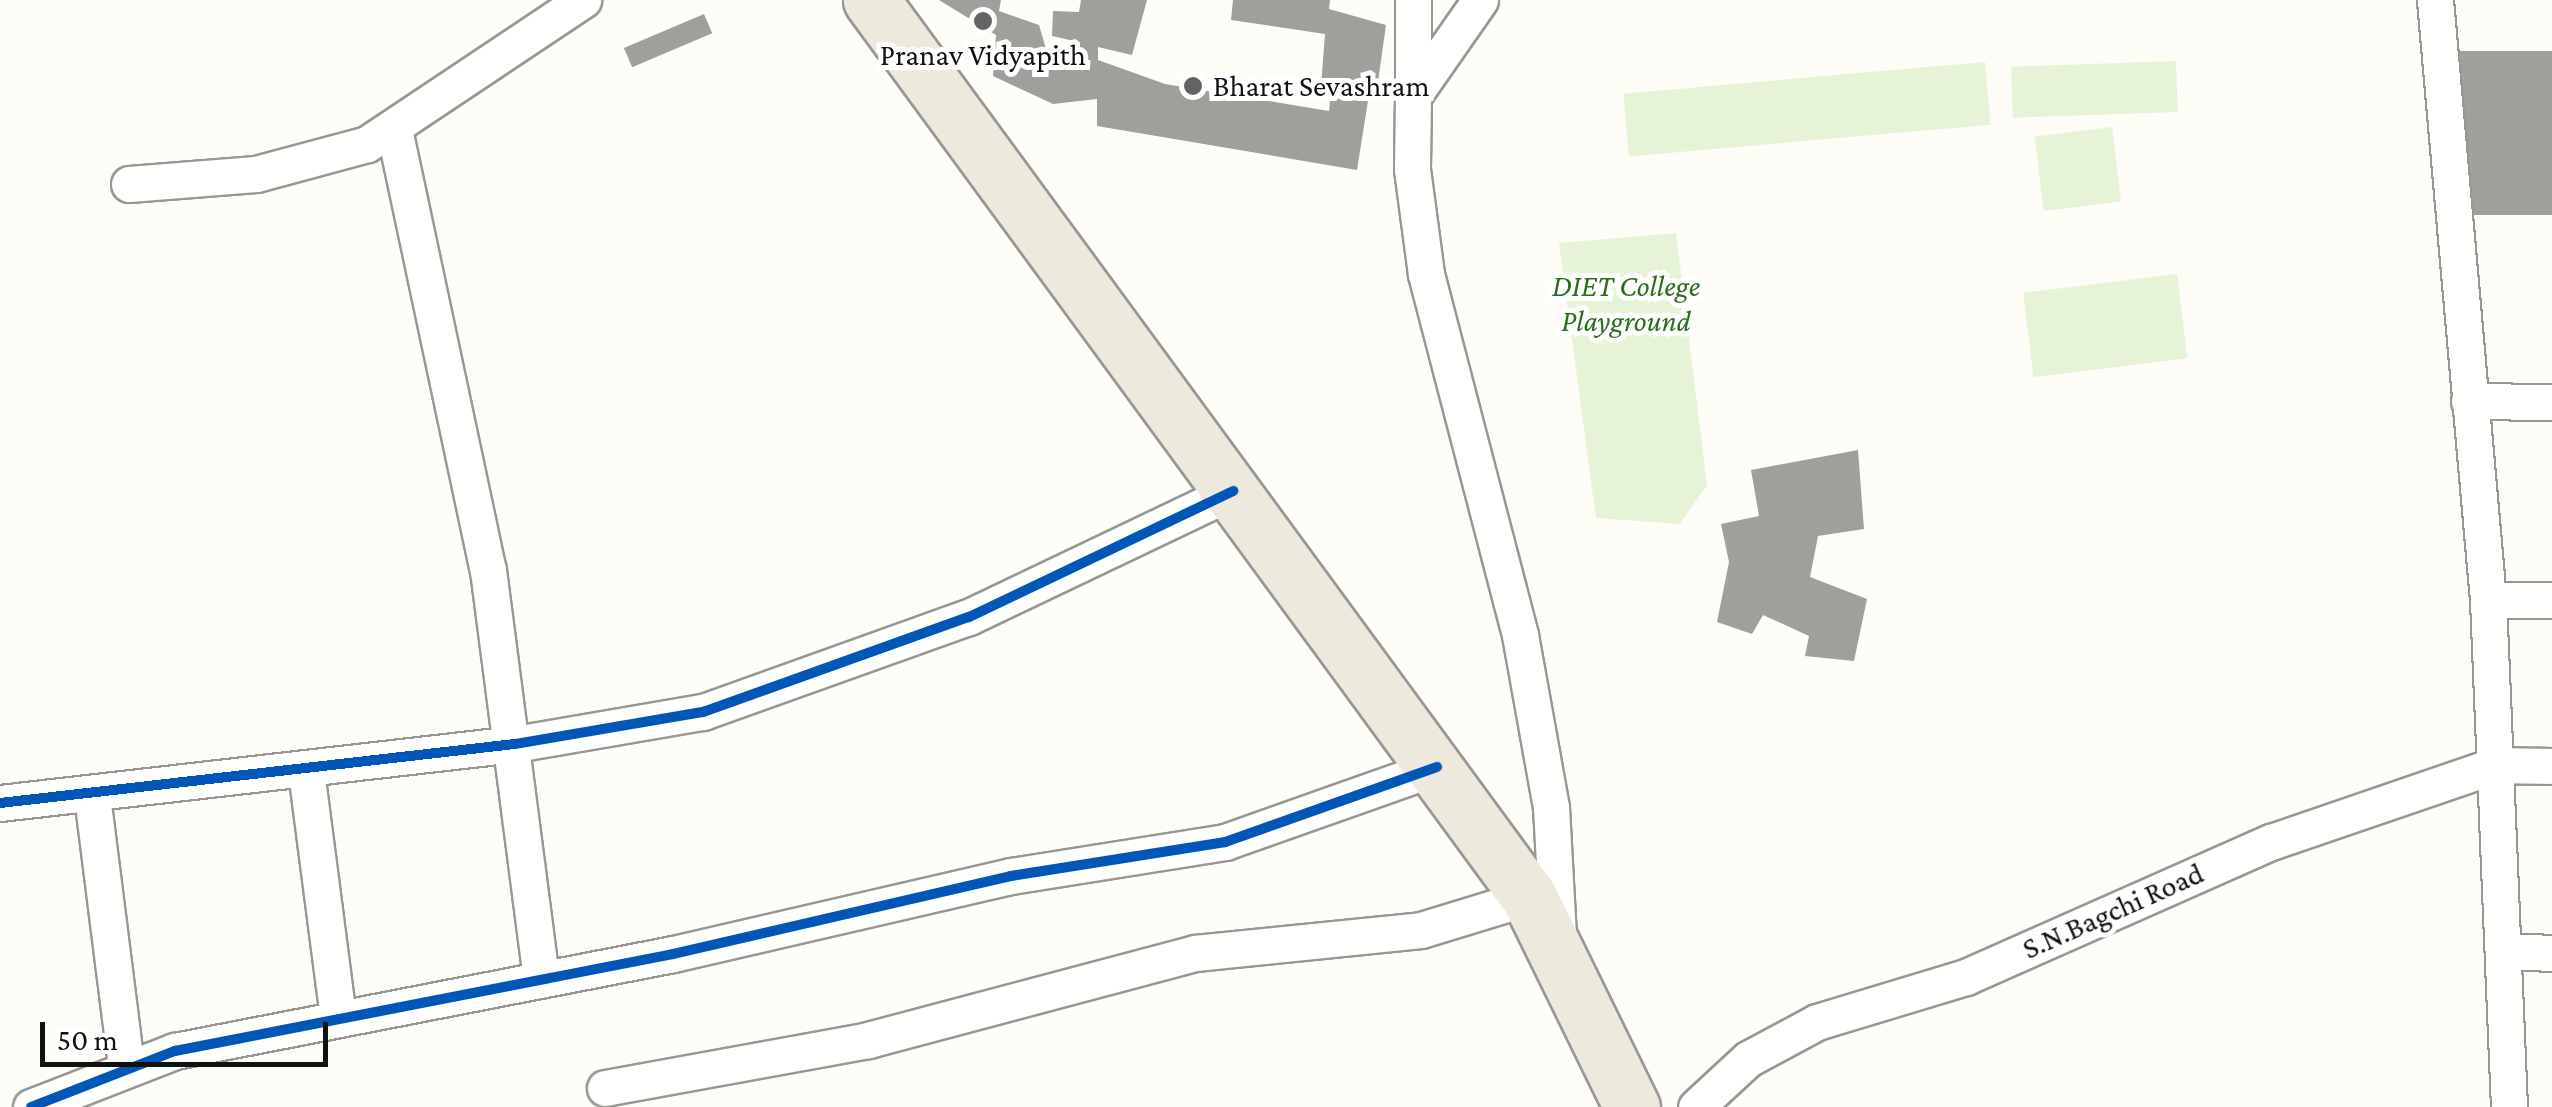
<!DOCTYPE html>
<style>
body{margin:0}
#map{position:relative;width:2552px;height:1107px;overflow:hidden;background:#fdfcf7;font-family:"Crimson Pro",serif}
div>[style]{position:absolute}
.green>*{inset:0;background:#e7f3d7;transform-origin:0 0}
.building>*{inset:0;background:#a19f9c;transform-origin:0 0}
.roads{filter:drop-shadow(2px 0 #979795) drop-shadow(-2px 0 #979795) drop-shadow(0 2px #979795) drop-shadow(0 -2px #979795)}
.minor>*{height:35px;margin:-17.5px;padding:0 17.5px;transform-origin:17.5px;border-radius:17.5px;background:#fffffe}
.primary>*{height:55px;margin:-27.5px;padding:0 27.5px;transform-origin:27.5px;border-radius:27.5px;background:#ede9dc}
.cycleway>*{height:10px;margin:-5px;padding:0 5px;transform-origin:5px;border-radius:5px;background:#0057b8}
.dots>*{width:28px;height:28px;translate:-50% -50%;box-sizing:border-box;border:5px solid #fff;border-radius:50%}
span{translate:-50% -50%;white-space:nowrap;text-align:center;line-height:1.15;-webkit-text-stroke:10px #fff;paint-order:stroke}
.poi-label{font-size:30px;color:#111}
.left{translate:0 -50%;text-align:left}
.park-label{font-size:30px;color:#2f6b1f;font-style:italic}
.street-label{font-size:30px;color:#111}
.scale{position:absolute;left:40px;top:1022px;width:288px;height:45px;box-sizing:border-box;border:5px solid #111;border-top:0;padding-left:12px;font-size:30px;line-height:35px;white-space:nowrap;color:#111;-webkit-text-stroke:8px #fff;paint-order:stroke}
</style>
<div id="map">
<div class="green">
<i style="left:2176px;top:61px;width:51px;height:165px;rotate:88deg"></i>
<i style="left:1985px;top:62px;width:63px;height:363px;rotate:85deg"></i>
<i style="left:2112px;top:127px;width:75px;height:78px;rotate:83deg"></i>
<i style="clip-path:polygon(1676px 233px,1707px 485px,1680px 524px,1596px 518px,1559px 243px)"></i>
<i style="left:2177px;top:274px;width:85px;height:155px;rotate:83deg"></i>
</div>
<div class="building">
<i style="clip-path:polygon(939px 0,1001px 0,999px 11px,1039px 25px,1046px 49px,1069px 54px,1074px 41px,1052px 36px,1053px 11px,1079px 12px,1081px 0,1147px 0,1132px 55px,1098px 47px,1098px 60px,1165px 84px,1329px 111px,1331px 94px,1368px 101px,1357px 170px,1097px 126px,1097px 99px,1053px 104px,993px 76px,996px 35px)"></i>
<i style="clip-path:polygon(1233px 0,1330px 0,1329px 9px,1386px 25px,1376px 96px,1321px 86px,1325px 34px,1231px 20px)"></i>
<i style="left:704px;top:14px;width:21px;height:87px;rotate:67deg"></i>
<i style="left:2552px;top:51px;width:164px;height:94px;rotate:90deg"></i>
<i style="clip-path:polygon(1858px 450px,1864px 529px,1818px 536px,1810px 577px,1867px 599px,1854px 661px,1805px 656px,1809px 636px,1763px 615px,1752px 634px,1717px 622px,1729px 562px,1721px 524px,1759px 516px,1751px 470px)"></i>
</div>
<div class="roads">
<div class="minor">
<i style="left:1413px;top:0;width:96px;rotate:90deg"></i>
<i style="left:1480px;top:0;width:117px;rotate:124.9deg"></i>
<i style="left:1413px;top:96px;width:73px;rotate:90.8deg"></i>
<i style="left:1412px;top:169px;width:106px;rotate:82.4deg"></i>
<i style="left:1426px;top:274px;width:373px;rotate:75.4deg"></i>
<i style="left:1520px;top:635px;width:175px;rotate:79.8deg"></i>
<i style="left:1551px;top:807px;width:129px;rotate:86.9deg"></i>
<i style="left:2435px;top:0;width:602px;rotate:84.95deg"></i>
<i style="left:2488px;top:600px;width:507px;rotate:87.63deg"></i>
<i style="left:394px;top:129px;width:451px;rotate:78deg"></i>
<i style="left:488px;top:570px;width:413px;rotate:82.6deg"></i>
<i style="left:129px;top:184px;width:127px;rotate:-4.5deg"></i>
<i style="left:256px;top:174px;width:115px;rotate:-15.1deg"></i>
<i style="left:367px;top:144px;width:260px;rotate:-33.7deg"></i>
<i style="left:2469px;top:401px;width:83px;rotate:0.7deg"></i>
<i style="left:2488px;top:600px;width:64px"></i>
<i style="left:306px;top:771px;width:250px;rotate:82.6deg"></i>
<i style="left:92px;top:796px;width:272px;rotate:82.8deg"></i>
<i style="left:0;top:803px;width:518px;rotate:-6.54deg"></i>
<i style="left:515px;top:744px;width:191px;rotate:-9.7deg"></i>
<i style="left:703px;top:712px;width:282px;rotate:-19.7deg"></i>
<i style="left:969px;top:617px;width:293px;rotate:-25.5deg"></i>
<i style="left:2508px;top:951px;width:44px;rotate:2.6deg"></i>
<i style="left:605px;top:1088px;width:267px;rotate:-10.3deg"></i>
<i style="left:868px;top:1040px;width:338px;rotate:-14.9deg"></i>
<i style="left:1195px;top:953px;width:227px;rotate:-5.8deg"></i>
<i style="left:1421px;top:930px;width:113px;rotate:-17deg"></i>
<i style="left:31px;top:1107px;width:155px;rotate:-21.3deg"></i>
<i style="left:175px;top:1051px;width:507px;rotate:-11.02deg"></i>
<i style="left:673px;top:954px;width:347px;rotate:-13deg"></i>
<i style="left:1011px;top:876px;width:217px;rotate:-9deg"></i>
<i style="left:1225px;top:842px;width:225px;rotate:-19.5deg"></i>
<i style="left:1696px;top:1107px;width:71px;rotate:-42.7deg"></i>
<i style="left:1748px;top:1059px;width:78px;rotate:-28.2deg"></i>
<i style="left:1817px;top:1022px;width:156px;rotate:-16.8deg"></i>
<i style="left:1966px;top:977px;width:334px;rotate:-23.9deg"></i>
<i style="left:2271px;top:842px;width:238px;rotate:-18.9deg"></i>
<i style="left:2496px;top:765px;width:56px;rotate:1deg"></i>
</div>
<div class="primary">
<i style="left:871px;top:0;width:1112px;rotate:53.74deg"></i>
<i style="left:1529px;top:897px;width:234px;rotate:63.9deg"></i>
</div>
</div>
<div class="cycleway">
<i style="left:0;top:803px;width:518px;rotate:-6.54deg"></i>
<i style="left:515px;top:744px;width:191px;rotate:-9.7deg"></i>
<i style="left:703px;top:712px;width:282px;rotate:-19.7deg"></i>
<i style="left:969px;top:617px;width:293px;rotate:-25.5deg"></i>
<i style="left:31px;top:1107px;width:155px;rotate:-21.3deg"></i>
<i style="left:175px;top:1051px;width:507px;rotate:-11.02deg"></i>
<i style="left:673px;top:954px;width:347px;rotate:-13deg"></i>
<i style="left:1011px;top:876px;width:217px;rotate:-9deg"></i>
<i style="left:1225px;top:842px;width:225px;rotate:-19.5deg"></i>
</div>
<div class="dots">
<i style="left:983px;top:21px;background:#646362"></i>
<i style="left:1193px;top:86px;background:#646362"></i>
</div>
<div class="poi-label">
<span style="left:983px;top:55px">Pranav Vidyapith</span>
<span class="left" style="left:1213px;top:86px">Bharat Sevashram</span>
</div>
<div class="park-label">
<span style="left:1626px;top:303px">DIET College<br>Playground</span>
</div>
<div class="street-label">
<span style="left:2113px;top:911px;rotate:-24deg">S.N.Bagchi Road</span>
</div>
<div class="scale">50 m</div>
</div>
